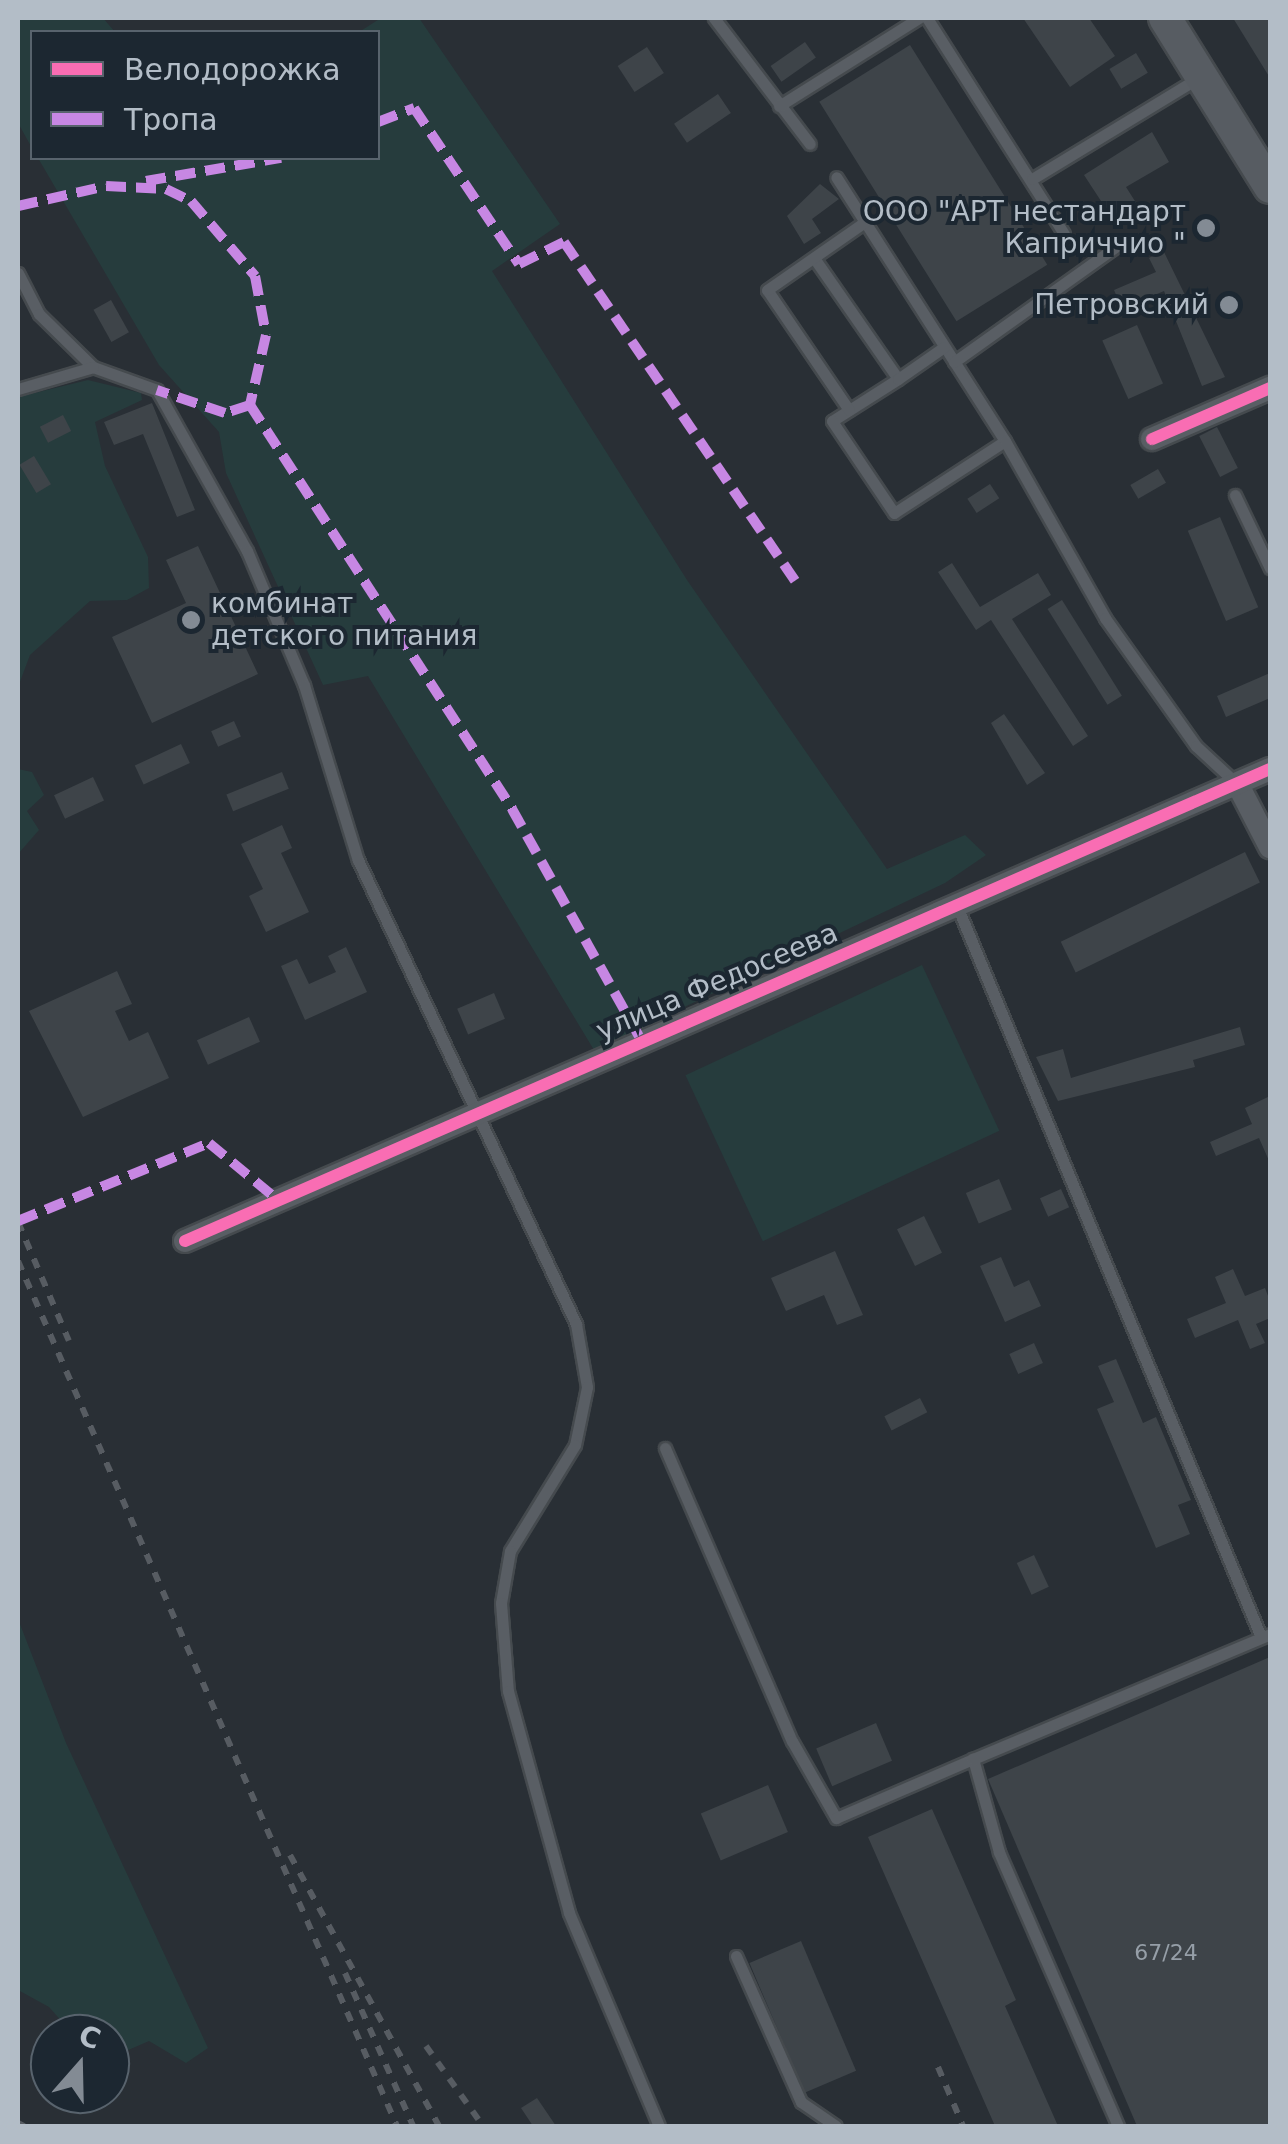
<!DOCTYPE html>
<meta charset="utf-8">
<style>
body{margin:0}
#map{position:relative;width:1288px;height:2144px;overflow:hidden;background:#292f35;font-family:"DejaVu Sans",sans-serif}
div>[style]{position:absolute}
.green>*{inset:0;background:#263c3d;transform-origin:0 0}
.building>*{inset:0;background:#3e4449;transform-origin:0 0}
.roads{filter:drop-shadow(2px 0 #454a4e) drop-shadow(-2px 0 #454a4e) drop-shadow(0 2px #454a4e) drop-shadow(0 -2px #454a4e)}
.service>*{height:11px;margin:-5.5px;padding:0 5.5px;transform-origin:5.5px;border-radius:5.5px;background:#595e64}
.minor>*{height:22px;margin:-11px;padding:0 11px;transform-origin:11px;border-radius:11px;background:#595e64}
.secondary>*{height:32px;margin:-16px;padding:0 16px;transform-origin:16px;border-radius:16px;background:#575c62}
.rail>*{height:6px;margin-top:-3px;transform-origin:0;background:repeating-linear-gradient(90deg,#575c62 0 10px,transparent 0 20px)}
.quiet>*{height:10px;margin-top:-5px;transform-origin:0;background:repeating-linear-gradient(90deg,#c787e3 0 20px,transparent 0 30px)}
.cycleway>*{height:12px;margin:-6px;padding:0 6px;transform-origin:6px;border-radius:6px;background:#f96db3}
.dots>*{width:28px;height:28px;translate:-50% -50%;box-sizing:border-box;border:5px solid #1c2731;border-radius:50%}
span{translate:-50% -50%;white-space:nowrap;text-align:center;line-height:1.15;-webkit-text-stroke:8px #1c2731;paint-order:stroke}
.number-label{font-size:22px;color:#969fa8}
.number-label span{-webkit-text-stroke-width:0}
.poi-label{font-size:28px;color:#b3bdc7}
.right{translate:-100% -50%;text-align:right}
.left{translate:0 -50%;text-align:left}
.street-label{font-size:28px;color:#b3bdc7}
.frame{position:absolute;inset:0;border:20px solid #b3bdc7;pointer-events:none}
.legend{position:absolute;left:30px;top:30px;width:350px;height:130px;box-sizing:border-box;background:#1c2731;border:2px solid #58636d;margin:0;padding:12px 18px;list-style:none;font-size:30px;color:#b3bdc7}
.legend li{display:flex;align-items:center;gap:20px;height:50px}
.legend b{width:50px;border:2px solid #58636d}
.north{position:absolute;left:30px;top:2014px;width:100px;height:100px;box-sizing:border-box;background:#1c2731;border:2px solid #58636d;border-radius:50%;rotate:20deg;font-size:28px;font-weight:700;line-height:40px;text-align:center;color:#b3bdc7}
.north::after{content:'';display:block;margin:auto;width:35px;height:45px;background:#838b94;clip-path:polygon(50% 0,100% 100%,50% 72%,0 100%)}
</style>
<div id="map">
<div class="green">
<i style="clip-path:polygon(18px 18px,103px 18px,115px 32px,32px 32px,32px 148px,18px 123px)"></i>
<i style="clip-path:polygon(381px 18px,419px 18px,560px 224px,492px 271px,687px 580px,887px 869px,965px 835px,986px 855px,945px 883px,594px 1050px,368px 676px,323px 685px,226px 473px,219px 432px,159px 365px,38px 158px,378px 158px,378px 32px,359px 32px)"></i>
<i style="clip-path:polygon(88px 380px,141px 393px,142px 400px,95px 422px,105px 466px,148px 557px,149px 588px,127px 600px,90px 601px,30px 655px,18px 687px,18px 397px)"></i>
<i style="clip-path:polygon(18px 769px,32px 772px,44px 795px,27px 811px,39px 830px,18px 854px)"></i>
<i style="left:922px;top:965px;width:183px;height:261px;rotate:65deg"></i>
<i style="clip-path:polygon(18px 1619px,66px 1743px,208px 2048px,186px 2063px,149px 2041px,110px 2058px,110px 2034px,73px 2034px,49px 2007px,18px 1990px)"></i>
</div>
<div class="building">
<i style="clip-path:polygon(1023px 18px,1089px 18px,1115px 56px,1070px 87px)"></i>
<i style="clip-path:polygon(1233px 18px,1270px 18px,1270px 78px)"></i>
<i style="left:805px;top:42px;width:19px;height:42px;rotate:55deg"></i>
<i style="left:910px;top:45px;width:259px;height:107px;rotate:58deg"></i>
<i style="left:647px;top:47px;width:31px;height:35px;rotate:57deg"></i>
<i style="left:1136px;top:53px;width:23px;height:31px;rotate:59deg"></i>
<i style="left:718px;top:94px;width:23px;height:53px;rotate:56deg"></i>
<i style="clip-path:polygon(1152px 132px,1169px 162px,1126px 187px,1140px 209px,1116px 224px,1084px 175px)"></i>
<i style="clip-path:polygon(820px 184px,839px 199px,812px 219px,821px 233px,804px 244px,787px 216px)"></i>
<i style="clip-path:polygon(1163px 250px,1225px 377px,1202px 386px,1164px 291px,1122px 309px,1114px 290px,1156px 272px,1149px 258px)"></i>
<i style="left:111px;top:300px;width:37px;height:20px;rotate:61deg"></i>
<i style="left:1137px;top:325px;width:64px;height:38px;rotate:66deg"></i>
<i style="clip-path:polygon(152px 403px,195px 510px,177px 517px,143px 434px,114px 445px,104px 422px)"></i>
<i style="left:63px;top:415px;width:18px;height:26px;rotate:63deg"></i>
<i style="left:1217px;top:427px;width:46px;height:20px;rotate:63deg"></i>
<i style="left:34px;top:456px;width:33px;height:17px;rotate:59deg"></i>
<i style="left:1158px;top:469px;width:16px;height:32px;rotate:60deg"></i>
<i style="left:990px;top:484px;width:17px;height:27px;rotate:57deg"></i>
<i style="left:1220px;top:517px;width:98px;height:35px;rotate:67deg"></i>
<i style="clip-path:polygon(198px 546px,258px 674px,152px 723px,112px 637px,186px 603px,166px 560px)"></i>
<i style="clip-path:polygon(952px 563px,980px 607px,1038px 573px,1051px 595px,1012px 619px,1088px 736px,1073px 746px,991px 620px,976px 630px,938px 572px)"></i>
<i style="left:1062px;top:600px;width:113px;height:17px;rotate:58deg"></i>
<i style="clip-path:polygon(1270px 673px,1270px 698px,1226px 717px,1217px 696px)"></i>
<i style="clip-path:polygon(1004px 714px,1045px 773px,1027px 785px,991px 723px)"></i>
<i style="left:234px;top:721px;width:17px;height:25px;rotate:66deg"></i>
<i style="left:181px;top:744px;width:21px;height:51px;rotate:65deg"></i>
<i style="left:282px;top:772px;width:18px;height:60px;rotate:68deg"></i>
<i style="left:93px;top:777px;width:26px;height:43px;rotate:65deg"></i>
<i style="clip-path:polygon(282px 825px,292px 848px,281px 853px,309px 912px,266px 932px,249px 896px,263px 889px,241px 844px)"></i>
<i style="left:1245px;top:852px;width:34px;height:205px;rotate:64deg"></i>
<i style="clip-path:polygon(346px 947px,367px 992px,305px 1020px,281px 966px,297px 959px,309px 984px,336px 972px,328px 956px)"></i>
<i style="clip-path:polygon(117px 971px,132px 1004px,115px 1011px,129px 1041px,148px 1032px,169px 1078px,83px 1117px,29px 1011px)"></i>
<i style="left:494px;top:993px;width:28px;height:40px;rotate:67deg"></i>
<i style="left:249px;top:1017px;width:27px;height:57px;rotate:66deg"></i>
<i style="clip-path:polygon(1240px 1027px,1245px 1045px,1193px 1060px,1195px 1067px,1058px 1101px,1036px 1057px,1063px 1049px,1071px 1078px)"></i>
<i style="clip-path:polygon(1270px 1096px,1270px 1163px,1259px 1138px,1216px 1156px,1210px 1142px,1252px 1124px,1245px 1108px)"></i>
<i style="left:999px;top:1179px;width:33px;height:36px;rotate:67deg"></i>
<i style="left:1061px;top:1189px;width:20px;height:23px;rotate:66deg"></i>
<i style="left:924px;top:1216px;width:41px;height:30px;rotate:64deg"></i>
<i style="clip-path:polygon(835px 1251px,863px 1315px,837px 1325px,824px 1295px,786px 1311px,771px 1278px)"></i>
<i style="clip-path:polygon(1001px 1257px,1014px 1287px,1029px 1280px,1041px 1306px,1005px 1322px,980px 1266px)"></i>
<i style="clip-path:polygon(1233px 1269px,1245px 1296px,1265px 1288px,1270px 1301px,1270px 1318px,1256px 1324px,1265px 1343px,1250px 1349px,1238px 1320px,1195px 1338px,1187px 1319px,1226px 1303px,1215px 1277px)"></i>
<i style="left:1034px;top:1343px;width:22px;height:27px;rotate:66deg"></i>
<i style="clip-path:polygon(1116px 1359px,1143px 1423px,1156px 1417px,1191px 1500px,1178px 1505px,1190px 1534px,1156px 1548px,1097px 1409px,1114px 1402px,1098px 1366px)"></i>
<i style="left:920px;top:1398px;width:16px;height:40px;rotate:63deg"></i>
<i style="left:1034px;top:1555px;width:35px;height:19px;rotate:65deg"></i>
<i style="clip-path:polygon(1270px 1657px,1270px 2126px,1137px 2126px,988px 1779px)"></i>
<i style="left:876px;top:1723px;width:41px;height:65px;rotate:67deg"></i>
<i style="left:768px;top:1785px;width:51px;height:73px;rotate:67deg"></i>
<i style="clip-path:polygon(932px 1809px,1016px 2000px,1005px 2006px,1058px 2126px,995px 2126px,868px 1837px)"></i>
<i style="left:801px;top:1941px;width:141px;height:56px;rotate:67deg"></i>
<i style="clip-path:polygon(537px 2098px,556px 2126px,533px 2126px,521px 2108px)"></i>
</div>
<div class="roads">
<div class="service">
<i style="left:714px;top:18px;width:158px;rotate:52.7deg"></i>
<i style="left:927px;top:18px;width:256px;rotate:57.6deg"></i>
<i style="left:779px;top:106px;width:165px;rotate:-32.2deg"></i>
<i style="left:1032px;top:179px;width:194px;rotate:-31.3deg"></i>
<i style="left:814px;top:258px;width:147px;rotate:55.2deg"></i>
<i style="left:898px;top:379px;width:78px;rotate:147.5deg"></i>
<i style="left:832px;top:421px;width:111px;rotate:56deg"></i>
<i style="left:894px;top:513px;width:132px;rotate:-33deg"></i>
<i style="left:1005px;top:441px;width:313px;rotate:-122.6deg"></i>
<i style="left:18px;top:273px;width:46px;rotate:62.9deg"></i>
<i style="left:39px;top:314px;width:76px;rotate:44.5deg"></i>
<i style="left:93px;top:367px;width:68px;rotate:19.8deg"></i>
<i style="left:157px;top:390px;width:184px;rotate:60.8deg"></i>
<i style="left:247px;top:551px;width:146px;rotate:67deg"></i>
<i style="left:304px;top:685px;width:183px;rotate:72.9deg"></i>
<i style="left:358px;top:860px;width:513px;rotate:64.83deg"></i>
<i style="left:576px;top:1324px;width:64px;rotate:80.1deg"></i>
<i style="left:587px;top:1387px;width:59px;rotate:101.7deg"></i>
<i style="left:575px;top:1445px;width:124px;rotate:121.5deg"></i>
<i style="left:510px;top:1551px;width:53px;rotate:99.8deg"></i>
<i style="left:501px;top:1603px;width:88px;rotate:85.5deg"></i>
<i style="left:508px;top:1691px;width:230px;rotate:74.6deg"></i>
<i style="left:569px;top:1913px;width:231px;rotate:67.1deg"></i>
<i style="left:954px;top:362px;width:205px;rotate:-35.5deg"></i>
<i style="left:898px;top:379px;width:56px;rotate:-34.8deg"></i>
<i style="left:18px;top:389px;width:78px;rotate:-16.3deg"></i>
<i style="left:849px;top:410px;width:145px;rotate:-124.3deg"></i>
<i style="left:767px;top:290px;width:119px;rotate:-34.8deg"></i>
<i style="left:1005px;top:441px;width:203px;rotate:60.5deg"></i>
<i style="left:1105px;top:618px;width:157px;rotate:54.6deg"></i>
<i style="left:1196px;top:746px;width:56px;rotate:42.8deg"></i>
<i style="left:1235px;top:495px;width:81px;rotate:64.4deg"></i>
<i style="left:957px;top:906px;width:792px;rotate:67.42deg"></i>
<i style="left:665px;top:1448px;width:319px;rotate:66.6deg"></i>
<i style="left:792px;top:1741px;width:89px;rotate:60.3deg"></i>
<i style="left:836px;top:1818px;width:149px;rotate:-23.3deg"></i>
<i style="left:736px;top:1956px;width:160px;rotate:66deg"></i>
<i style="left:801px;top:2102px;width:42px;rotate:34.4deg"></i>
<i style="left:1118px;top:2126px;width:299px;rotate:-113.5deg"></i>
<i style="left:999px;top:1852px;width:97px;rotate:-105.6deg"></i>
<i style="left:973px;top:1759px;width:322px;rotate:-22.8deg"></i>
</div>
<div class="minor">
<i style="left:1152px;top:439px;width:129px;rotate:-23.4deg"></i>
<i style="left:1238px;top:785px;width:70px;rotate:62.7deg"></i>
<i style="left:185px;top:1241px;width:1183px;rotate:-23.51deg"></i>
</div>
<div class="secondary">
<i style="left:1165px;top:18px;width:199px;rotate:58.1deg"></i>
</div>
</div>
<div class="rail">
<i style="left:18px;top:1222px;width:129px;rotate:66.8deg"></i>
<i style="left:18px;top:1261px;width:944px;rotate:66.34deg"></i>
<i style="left:290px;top:1855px;width:309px;rotate:61.2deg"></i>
<i style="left:345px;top:1973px;width:167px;rotate:66deg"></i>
<i style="left:426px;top:2046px;width:98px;rotate:54.5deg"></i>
<i style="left:938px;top:2067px;width:64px;rotate:67deg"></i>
<i style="left:18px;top:2123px;width:7px;rotate:27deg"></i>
</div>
<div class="quiet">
<i style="left:378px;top:122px;width:39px;rotate:-21deg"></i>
<i style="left:414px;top:108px;width:188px;rotate:56.1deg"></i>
<i style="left:519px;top:264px;width:50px;rotate:-26.1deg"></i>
<i style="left:564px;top:242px;width:419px;rotate:55.7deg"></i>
<i style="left:146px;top:181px;width:137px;rotate:-9.7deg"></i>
<i style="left:18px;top:206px;width:90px;rotate:-12.8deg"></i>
<i style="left:106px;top:186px;width:60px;rotate:2.9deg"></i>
<i style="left:166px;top:189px;width:28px;rotate:26deg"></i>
<i style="left:191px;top:201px;width:99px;rotate:49.5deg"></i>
<i style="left:255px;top:276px;width:60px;rotate:79.4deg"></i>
<i style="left:266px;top:335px;width:72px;rotate:102.9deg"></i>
<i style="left:250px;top:405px;width:26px;rotate:162deg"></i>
<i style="left:225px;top:413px;width:72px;rotate:-161.3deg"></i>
<i style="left:250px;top:405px;width:482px;rotate:57deg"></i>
<i style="left:512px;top:809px;width:267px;rotate:60.8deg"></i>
<i style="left:18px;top:1221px;width:206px;rotate:-22.2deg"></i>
<i style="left:209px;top:1143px;width:89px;rotate:39.6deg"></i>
</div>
<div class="cycleway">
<i style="left:1152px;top:439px;width:129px;rotate:-23.4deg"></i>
<i style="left:185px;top:1241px;width:1183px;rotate:-23.51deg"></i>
</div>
<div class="dots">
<i style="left:1206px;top:228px;background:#838b94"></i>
<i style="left:1229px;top:305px;background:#838b94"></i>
<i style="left:191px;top:620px;background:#838b94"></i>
</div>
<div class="number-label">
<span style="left:1166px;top:1953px">67/24</span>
</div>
<div class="poi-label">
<span class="right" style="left:1186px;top:228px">ООО "АРТ нестандарт<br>Каприччио "</span>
<span class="right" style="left:1209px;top:305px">Петровский</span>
<span class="left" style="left:211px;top:620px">комбинат<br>детского питания</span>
</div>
<div class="street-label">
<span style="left:717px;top:982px;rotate:-23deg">улица Федосеева</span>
</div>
<div class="frame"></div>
<ul class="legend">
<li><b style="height:12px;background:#f96db3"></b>Велодорожка</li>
<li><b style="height:12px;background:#c787e3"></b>Тропа</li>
</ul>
<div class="north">С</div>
</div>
